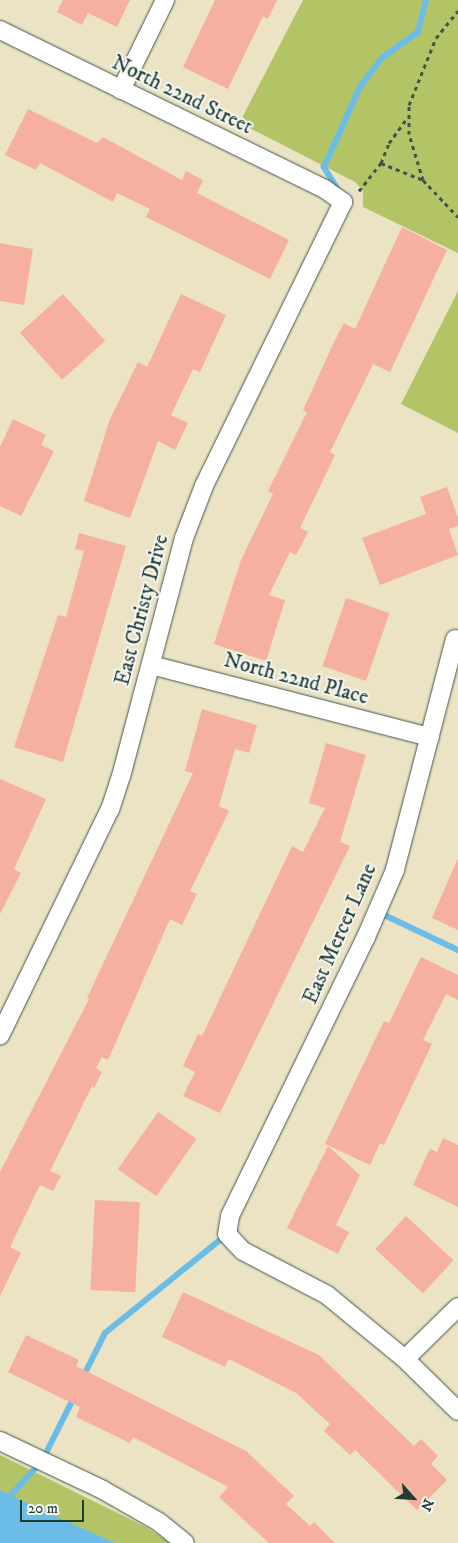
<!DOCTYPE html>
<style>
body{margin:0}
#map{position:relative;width:458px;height:1543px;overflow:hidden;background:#ebe3c4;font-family:"IM FELL DW Pica",serif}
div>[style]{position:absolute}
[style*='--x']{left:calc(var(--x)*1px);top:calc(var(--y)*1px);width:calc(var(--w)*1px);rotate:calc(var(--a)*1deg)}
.green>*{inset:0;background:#b3c467}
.water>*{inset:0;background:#6bbde7}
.stream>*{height:6px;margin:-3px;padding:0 3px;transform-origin:3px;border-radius:3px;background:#6bbde7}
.building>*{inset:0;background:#f5b0a0;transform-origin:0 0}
.path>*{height:3px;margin-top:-1.5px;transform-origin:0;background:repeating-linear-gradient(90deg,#3e564a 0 4px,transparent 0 8px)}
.roads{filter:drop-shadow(0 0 1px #3e564a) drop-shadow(0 0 1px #3e564a)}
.minor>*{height:18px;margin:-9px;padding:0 9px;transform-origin:9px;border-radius:9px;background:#fff}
span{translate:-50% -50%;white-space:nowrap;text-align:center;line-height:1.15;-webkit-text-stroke:4px #f6f6f2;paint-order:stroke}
.street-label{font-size:21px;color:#1f3d34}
.north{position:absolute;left:388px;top:1473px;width:50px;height:50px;-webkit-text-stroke:4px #f6f6f2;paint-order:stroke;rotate:116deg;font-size:14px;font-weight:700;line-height:20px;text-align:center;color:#1f3d34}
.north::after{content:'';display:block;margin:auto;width:18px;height:22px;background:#1f3d34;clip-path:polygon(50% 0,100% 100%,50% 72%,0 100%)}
.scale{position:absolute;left:20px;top:1500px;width:64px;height:22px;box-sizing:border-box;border:2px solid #1f3d34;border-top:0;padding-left:6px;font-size:15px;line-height:18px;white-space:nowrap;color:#1f3d34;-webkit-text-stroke:4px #f6f6f2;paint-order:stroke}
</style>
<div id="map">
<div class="green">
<div style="clip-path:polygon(303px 0,458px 0,458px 253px,363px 207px,363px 190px,355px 182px,244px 125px,243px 116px)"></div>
<div style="clip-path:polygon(458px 291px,458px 433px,401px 404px)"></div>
<div style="clip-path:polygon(0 1455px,146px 1527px,170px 1543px,0 1543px)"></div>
</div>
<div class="water">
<div style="clip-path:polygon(0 1490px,50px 1514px,115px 1543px,0 1543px)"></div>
</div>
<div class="stream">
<div style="--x:340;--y:193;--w:31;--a:-122"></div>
<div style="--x:324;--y:167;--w:24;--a:-66"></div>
<div style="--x:334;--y:145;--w:64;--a:-65.9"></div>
<div style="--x:360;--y:87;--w:36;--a:-53"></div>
<div style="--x:382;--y:58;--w:44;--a:-35.8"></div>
<div style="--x:418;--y:32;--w:33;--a:-76"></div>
<div style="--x:378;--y:912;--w:89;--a:25.4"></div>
<div style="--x:83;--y:1377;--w:49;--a:-63.4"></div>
<div style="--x:105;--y:1333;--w:156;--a:-39"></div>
<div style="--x:0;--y:1500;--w:12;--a:-24"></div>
<div style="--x:11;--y:1495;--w:46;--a:-47.6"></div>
<div style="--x:42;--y:1461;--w:74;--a:-63.4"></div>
</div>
<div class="building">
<div style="clip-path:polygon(63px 0,130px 0,117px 27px,88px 13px,82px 25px,57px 12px)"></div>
<div style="clip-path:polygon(215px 0,277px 0,268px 19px,263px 16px,228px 89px,183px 67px)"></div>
<div style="clip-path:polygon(28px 109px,97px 143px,103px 137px,182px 180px,186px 171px,203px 180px,197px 193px,289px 240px,270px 279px,146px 217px,150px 209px,117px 193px,113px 202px,40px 163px,36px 170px,5px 155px)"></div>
<div style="clip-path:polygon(402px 227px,447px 250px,390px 372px,373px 364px,330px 452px,335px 455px,300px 528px,308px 532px,296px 555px,290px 552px,269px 595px,285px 600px,266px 661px,214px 644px,241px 560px,273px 494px,268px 491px,307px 412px,303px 410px,333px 344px,344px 323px,355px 329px)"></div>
<div style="clip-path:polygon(0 243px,33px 249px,24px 305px,0 301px)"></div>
<div style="left:63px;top:294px;width:63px;height:58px;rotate:48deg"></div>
<div style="clip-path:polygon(181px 294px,226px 315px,200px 372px,193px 369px,171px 415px,188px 423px,175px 450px,158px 441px,130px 518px,84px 501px,110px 419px,138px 362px,147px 367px)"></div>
<div style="clip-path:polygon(13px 419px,46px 435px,41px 445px,54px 451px,21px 516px,0 506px,0 447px)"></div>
<div style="clip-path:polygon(447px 487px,458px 518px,458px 526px,449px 529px,458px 555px,380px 585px,362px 538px,426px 514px,420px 497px)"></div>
<div style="clip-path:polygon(79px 533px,126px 546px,63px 762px,14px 747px,58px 615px,66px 617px,84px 551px,75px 549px)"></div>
<div style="left:346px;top:598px;width:46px;height:72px;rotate:19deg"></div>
<div style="clip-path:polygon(202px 709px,257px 725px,249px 753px,235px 749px,219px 806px,229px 811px,190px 891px,197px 894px,182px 925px,170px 919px,108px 1060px,102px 1057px,96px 1068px,102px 1072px,94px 1088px,92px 1086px,50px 1171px,61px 1176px,53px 1191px,40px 1185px,10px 1247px,21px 1253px,0 1296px,0 1172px,89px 999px,87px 998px,193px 773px,185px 771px)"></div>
<div style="clip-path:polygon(326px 743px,366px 755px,340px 842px,350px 846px,220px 1113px,183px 1096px,195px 1072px,183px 1066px,198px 1034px,202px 1036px,292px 846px,303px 852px,325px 808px,309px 803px)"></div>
<div style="clip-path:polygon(0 779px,46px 799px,14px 869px,21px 873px,0 914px)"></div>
<div style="clip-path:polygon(458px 858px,458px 930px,432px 918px)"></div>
<div style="clip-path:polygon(421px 957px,458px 975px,458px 1000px,446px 994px,423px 1040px,432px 1044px,384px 1145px,380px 1143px,370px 1165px,325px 1144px,384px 1021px,389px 1023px)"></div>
<div style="left:158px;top:1112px;width:47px;height:70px;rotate:35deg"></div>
<div style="clip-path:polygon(443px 1138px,458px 1145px,458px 1207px,413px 1185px,430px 1149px,437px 1152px)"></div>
<div style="clip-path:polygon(328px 1146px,360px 1175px,336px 1225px,349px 1232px,338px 1254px,287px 1228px)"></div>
<div style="left:95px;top:1200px;width:45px;height:90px;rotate:3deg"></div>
<div style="left:406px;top:1216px;width:65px;height:45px;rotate:43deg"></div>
<div style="clip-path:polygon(183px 1292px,319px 1355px,414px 1446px,421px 1439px,438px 1456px,431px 1464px,447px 1480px,417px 1510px,355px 1450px,350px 1455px,324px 1431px,330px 1424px,296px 1393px,229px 1359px,225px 1367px,162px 1337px)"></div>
<div style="clip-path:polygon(26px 1335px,79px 1360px,76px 1366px,246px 1451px,294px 1496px,286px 1504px,310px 1526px,314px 1522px,335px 1543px,269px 1543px,219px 1497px,228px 1487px,133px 1437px,130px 1443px,76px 1417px,80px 1407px,8px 1372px)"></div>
</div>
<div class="path">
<div style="--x:381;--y:163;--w:22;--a:-68"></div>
<div style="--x:389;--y:143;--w:29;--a:-54"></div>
<div style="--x:423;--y:180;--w:48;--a:-106.9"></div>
<div style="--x:409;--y:134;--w:29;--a:-90"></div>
<div style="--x:409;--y:105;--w:72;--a:-68.1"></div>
<div style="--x:436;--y:38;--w:35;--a:-51"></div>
<div style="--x:359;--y:191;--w:36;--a:-52"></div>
<div style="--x:381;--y:163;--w:45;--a:22"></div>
<div style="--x:423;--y:180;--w:51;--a:46.6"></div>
</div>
<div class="roads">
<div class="minor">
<div style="--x:0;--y:30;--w:363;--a:26.1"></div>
<div style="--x:326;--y:190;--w:21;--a:35"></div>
<div style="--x:343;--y:202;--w:316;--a:116.1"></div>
<div style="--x:204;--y:486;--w:56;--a:111"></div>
<div style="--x:184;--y:538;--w:246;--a:104.8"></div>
<div style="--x:121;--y:776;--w:35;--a:108"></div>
<div style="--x:110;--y:809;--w:252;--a:115.9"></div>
<div style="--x:121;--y:90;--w:100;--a:-63.9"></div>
<div style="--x:455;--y:639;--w:239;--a:104.6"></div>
<div style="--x:395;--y:870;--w:73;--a:113.4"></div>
<div style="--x:366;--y:937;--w:310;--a:116"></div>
<div style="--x:230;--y:1216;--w:18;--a:99"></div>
<div style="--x:227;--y:1234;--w:23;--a:47"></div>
<div style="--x:243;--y:1251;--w:95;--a:27.6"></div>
<div style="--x:327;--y:1295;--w:101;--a:39.4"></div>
<div style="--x:405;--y:1359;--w:74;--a:44.5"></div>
<div style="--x:151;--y:665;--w:288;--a:14.5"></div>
<div style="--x:405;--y:1359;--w:74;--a:-44.5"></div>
<div style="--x:0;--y:1441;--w:114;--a:25.4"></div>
<div style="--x:103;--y:1490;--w:64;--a:29.7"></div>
<div style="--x:159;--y:1522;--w:33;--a:39"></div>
</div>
</div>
<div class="street-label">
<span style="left:182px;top:95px;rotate:26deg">North 22nd Street</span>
<span style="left:142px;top:610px;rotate:-75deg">East Christy Drive</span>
<span style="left:296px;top:679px;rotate:15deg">North 22nd Place</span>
<span style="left:340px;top:934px;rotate:-66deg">East Mercer Lane</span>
</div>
<div class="north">N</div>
<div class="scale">20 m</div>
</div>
